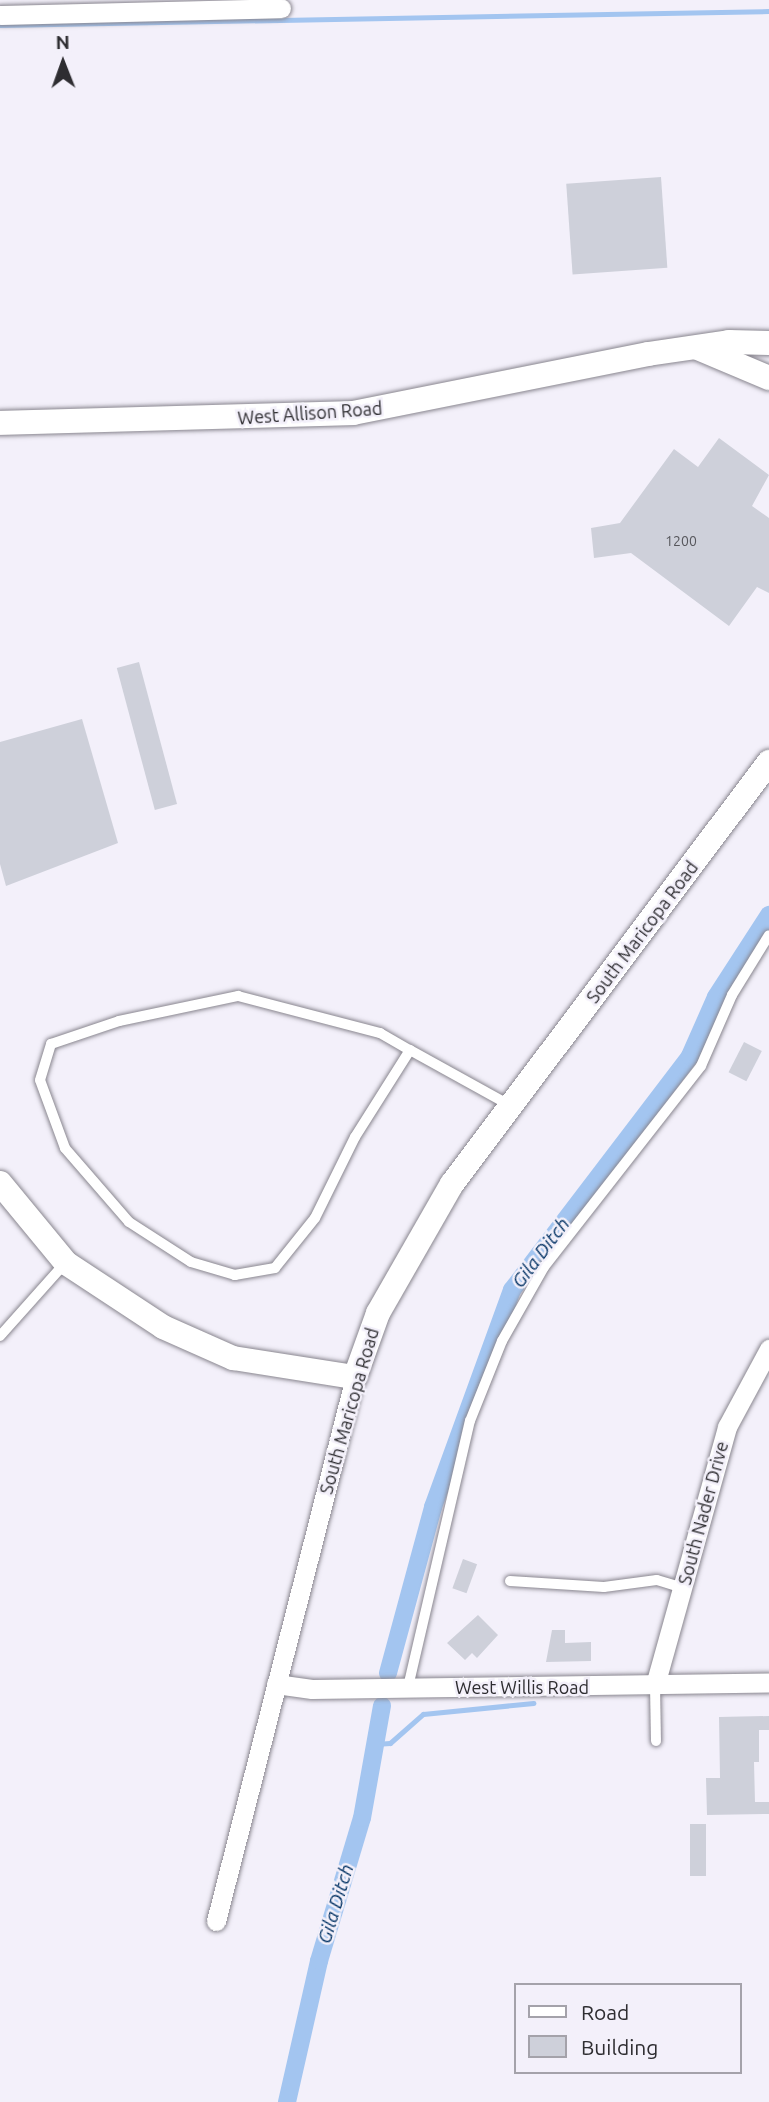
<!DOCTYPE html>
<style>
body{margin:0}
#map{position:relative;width:769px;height:2102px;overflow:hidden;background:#f3f0fa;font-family:Ubuntu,sans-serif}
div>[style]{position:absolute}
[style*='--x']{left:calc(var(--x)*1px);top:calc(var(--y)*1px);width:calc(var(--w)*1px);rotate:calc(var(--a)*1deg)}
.stream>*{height:5px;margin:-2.5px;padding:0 2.5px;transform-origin:2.5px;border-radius:2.5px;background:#a3c5f0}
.canal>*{height:18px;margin:-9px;padding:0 9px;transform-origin:9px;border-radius:9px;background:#a3c5f0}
.building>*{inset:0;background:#ced0da;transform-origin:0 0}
.roads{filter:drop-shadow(0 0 2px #89868f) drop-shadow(0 0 2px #89868f)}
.service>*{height:10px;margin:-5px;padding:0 5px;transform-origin:5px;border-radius:5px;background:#fff}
.minor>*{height:19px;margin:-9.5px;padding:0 9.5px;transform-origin:9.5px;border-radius:9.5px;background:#fff}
.tertiary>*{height:24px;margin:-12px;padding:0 12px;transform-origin:12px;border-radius:12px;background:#fff}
span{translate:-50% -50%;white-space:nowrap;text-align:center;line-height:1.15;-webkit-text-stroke:5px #f3f0fa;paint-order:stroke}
.number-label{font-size:14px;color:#56565b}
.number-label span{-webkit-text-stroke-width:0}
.street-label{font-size:18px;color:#2e2d31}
.water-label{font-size:19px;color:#013163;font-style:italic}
.legend{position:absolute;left:514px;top:1983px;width:228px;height:91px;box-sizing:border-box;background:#f3f0fa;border:2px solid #a4a2aa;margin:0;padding:9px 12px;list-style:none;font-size:21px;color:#2e2d31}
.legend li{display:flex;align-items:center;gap:14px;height:35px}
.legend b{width:35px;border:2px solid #a4a2aa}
.north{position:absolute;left:28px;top:28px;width:70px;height:70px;-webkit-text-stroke:5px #f3f0fa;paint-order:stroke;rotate:359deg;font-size:19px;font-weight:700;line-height:28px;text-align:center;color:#2e2d31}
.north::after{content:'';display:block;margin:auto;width:24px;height:32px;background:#2e2d31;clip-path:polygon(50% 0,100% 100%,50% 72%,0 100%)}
</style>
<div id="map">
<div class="stream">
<div style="--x:0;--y:25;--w:769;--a:-1.04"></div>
<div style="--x:375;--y:1744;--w:15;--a:-4"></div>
<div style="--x:390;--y:1743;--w:44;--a:-41.3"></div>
<div style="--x:423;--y:1714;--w:111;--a:-5.7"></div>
</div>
<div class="canal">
<div style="--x:388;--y:1673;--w:172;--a:-74.8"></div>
<div style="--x:433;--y:1507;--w:231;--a:-70"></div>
<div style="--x:512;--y:1290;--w:294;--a:-52.7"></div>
<div style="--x:690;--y:1056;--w:64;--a:-66.2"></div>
<div style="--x:716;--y:997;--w:98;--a:-57.1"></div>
<div style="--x:287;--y:2102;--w:145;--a:-77.2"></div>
<div style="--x:319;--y:1961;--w:149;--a:-73.3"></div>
<div style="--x:362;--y:1818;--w:114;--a:-79.9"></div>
</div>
<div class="building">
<div style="left:661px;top:177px;width:91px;height:95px;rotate:86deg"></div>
<div style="clip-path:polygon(719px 438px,769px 475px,752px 506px,769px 518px,769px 593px,757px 587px,729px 626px,631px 553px,594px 558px,591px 528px,620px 523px,674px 449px,698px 467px)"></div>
<div style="left:139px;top:662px;width:147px;height:23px;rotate:75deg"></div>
<div style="clip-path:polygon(82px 719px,118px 843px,6px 886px,0 864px,0 742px)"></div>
<div style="left:744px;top:1042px;width:20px;height:34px;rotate:27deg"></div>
<div style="left:463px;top:1559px;width:15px;height:31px;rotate:20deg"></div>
<div style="clip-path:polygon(478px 1615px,498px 1635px,477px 1658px,472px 1653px,465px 1660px,447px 1643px)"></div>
<div style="clip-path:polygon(552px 1630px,565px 1630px,565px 1643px,591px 1642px,591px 1661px,546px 1662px)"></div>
<div style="clip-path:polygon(769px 1716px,769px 1730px,759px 1730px,759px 1762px,754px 1762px,755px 1802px,769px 1802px,769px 1814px,707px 1815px,706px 1778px,720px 1778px,719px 1717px)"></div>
<div style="left:690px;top:1824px;width:16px;height:52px"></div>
</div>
<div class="roads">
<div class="service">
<div style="--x:410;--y:1050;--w:103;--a:122.3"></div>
<div style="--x:355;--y:1137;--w:90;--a:116.3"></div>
<div style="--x:315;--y:1218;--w:64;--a:128.7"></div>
<div style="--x:275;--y:1268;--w:41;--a:170.1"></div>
<div style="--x:235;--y:1275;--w:46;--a:-163.5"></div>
<div style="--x:191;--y:1262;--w:74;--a:-147.2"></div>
<div style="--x:129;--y:1222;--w:98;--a:-130.9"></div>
<div style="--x:65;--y:1148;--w:72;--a:-110.2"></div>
<div style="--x:40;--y:1080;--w:38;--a:-73"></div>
<div style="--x:51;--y:1044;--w:72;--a:-18.7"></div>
<div style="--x:119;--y:1021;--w:122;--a:-11.9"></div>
<div style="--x:238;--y:996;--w:147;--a:14.6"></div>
<div style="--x:380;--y:1033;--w:34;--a:30"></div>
<div style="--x:410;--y:1050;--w:115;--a:29"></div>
<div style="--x:0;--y:1336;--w:98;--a:-48.3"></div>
<div style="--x:510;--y:1581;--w:94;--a:3.7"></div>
<div style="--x:604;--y:1587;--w:53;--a:-7.5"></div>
<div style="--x:657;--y:1580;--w:27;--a:17"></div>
<div style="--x:655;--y:1685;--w:56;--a:89"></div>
<div style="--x:408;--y:1687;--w:273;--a:-76.9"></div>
<div style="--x:470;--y:1421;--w:86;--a:-68.2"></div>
<div style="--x:502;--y:1341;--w:85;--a:-60.4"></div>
<div style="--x:544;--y:1267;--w:255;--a:-52"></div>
<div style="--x:701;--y:1066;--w:77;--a:-66.4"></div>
<div style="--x:732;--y:995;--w:70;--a:-58.3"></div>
</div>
<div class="minor">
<div style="--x:0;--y:15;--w:281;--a:-1.4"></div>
<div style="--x:276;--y:1684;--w:36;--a:8"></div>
<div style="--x:312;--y:1689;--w:457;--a:-0.8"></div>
<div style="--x:655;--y:1685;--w:268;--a:-74.4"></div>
<div style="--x:727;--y:1427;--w:89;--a:-61.7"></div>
<div style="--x:216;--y:1921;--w:561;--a:-75.67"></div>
</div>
<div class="tertiary">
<div style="--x:698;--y:348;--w:77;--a:22.9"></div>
<div style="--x:0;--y:423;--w:353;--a:-1.6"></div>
<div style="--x:353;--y:413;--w:301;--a:-11.3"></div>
<div style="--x:648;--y:354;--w:82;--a:-8.4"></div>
<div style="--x:729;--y:342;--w:40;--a:1.4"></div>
<div style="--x:0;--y:1183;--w:104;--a:50.5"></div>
<div style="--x:66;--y:1263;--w:116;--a:33.4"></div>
<div style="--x:163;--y:1327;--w:77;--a:23.9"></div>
<div style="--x:233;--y:1358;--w:123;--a:8.9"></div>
<div style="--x:355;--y:1377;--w:68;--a:-70.2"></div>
<div style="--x:378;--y:1313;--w:149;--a:-60.2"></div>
<div style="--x:452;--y:1184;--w:528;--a:-53.09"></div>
</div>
</div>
<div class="number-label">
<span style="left:681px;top:541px">1200</span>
</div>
<div class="street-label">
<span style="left:310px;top:413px;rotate:-4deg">West Allison Road</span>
<span style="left:642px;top:932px;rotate:-53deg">South Maricopa Road</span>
<span style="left:349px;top:1411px;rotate:-74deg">South Maricopa Road</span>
<span style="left:703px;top:1513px;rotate:-75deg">South Nader Drive</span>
<span style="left:522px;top:1687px">West Willis Road</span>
</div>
<div class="water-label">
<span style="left:541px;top:1253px;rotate:-53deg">Gila Ditch</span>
<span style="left:336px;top:1904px;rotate:-73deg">Gila Ditch</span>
</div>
<ul class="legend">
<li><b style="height:9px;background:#fff"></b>Road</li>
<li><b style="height:19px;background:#ced0da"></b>Building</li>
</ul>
<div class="north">N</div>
</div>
